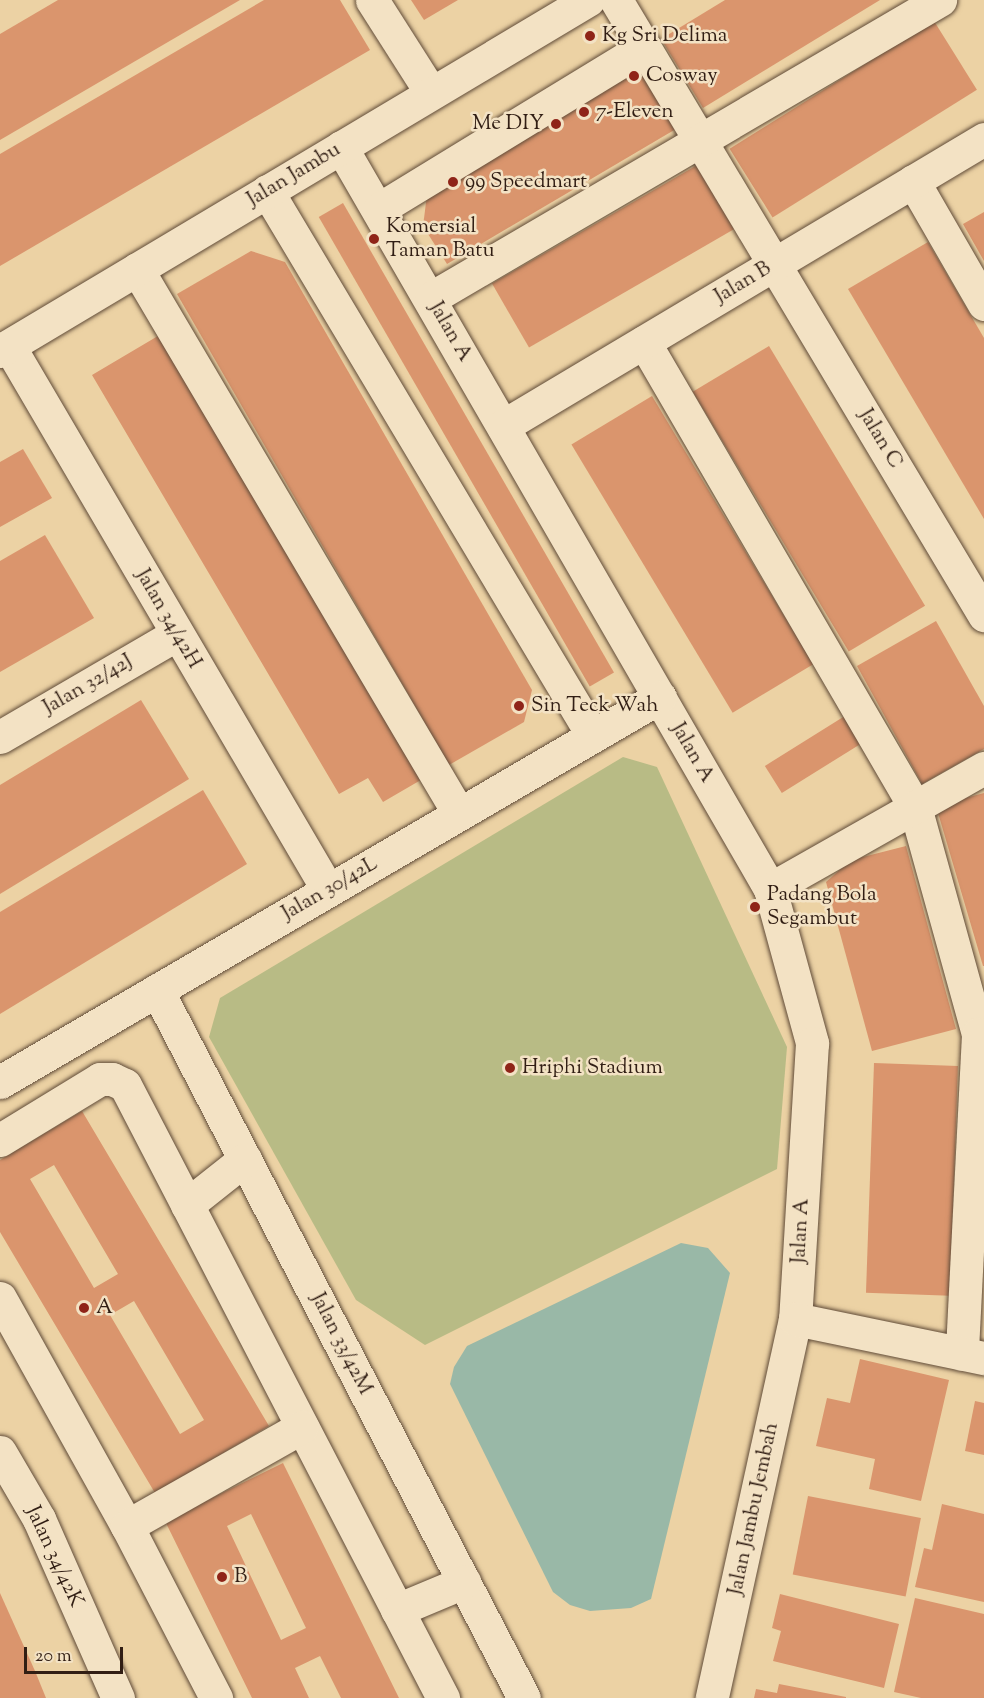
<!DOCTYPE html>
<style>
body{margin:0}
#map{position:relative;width:984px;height:1698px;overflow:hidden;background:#ecd2a4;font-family:"Sorts Mill Goudy",serif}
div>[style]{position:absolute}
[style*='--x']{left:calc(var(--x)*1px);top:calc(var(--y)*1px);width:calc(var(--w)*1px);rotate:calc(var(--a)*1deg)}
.green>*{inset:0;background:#b8bb85}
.water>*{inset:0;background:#99b8a7}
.building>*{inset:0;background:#da956d;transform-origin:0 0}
.roads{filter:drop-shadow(0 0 2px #604b38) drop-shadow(0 0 2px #604b38)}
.minor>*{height:33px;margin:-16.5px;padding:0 16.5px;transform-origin:16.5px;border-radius:16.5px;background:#f3e2c4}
.dots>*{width:16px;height:16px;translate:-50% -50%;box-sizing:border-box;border:3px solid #f3e2c4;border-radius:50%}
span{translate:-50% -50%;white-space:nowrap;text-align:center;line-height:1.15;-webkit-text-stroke:5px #f3e2c4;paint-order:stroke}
.poi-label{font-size:21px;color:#311e14}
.left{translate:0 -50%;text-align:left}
.right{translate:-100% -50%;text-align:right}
.street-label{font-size:21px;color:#311e14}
.scale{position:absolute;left:24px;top:1647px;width:99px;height:27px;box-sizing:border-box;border:3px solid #311e14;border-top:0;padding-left:8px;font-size:18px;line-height:21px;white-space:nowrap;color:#311e14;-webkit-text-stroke:4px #f3e2c4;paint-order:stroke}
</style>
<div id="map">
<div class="green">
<div style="clip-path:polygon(623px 757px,657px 767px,787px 1047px,777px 1169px,425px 1345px,356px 1300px,209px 1037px,220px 998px)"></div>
</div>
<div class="water">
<div style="clip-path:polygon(681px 1243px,708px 1248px,730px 1273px,651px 1599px,631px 1608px,590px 1611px,570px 1605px,553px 1592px,450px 1384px,454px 1367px,467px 1346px)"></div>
</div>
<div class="building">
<div style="clip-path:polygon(58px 0,240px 0,0 140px,0 34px)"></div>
<div style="clip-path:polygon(264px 0,340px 0,370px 50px,0 266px,0 154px)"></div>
<div style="clip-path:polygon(411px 0,458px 0,424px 20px)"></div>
<div style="clip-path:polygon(725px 0,880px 0,703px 108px,661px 39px)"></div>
<div style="left:934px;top:21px;width:81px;height:241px;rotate:58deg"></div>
<div style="clip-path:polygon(643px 64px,681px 126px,447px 264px,423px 226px,427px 195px)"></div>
<div style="left:699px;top:164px;width:74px;height:239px;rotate:60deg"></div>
<div style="left:343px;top:203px;width:542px;height:28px;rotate:60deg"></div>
<div style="clip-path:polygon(984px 212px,984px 261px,963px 224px)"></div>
<div style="clip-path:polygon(928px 242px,984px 338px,984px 519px,848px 289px)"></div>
<div style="clip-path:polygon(251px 251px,285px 262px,532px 690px,524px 722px,449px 765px,177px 294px)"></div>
<div style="clip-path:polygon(163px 333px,426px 777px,383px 802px,368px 778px,339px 794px,92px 375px)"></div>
<div style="left:769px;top:346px;width:303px;height:89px;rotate:59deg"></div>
<div style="left:652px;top:396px;width:313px;height:94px;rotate:59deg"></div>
<div style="clip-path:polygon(23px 449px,52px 498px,0 527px,0 462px)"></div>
<div style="clip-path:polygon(45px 535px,94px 618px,0 672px,0 561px)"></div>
<div style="clip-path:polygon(936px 621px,984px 706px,984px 749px,922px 784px,857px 666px)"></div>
<div style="clip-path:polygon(141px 700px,189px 779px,0 894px,0 785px)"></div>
<div style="left:848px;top:714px;width:32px;height:98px;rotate:58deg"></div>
<div style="clip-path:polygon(203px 790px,247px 864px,0 1014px,0 912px)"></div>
<div style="clip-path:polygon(984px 793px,984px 966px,983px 966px,936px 806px)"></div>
<div style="clip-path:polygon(906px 846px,956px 1029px,872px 1051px,826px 882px,851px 860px)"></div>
<div style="left:874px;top:1063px;width:84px;height:230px;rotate:2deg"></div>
<div style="clip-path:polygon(evenodd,82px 1111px,269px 1426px,155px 1493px,0 1232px,0 1160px,82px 1111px,54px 1165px,118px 1274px,94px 1288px,30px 1179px,54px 1165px,82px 1111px,134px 1301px,204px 1420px,180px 1434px,110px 1315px,134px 1301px)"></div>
<div style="clip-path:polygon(860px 1359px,949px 1380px,921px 1501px,869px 1489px,875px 1459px,816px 1446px,827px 1398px,850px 1403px)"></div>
<div style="clip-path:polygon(975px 1401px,984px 1403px,984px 1455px,965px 1451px)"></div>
<div style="clip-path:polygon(evenodd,283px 1463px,399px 1698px,341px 1698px,320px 1656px,295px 1668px,309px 1698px,252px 1698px,165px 1521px,283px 1463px,251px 1514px,306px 1628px,281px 1640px,227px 1526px,251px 1514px)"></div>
<div style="left:808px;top:1496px;width:115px;height:80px;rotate:11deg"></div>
<div style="clip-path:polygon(942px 1504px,984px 1514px,984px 1602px,915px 1587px,924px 1548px,932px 1550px)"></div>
<div style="clip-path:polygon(0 1593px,35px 1671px,46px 1698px,0 1698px)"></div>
<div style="clip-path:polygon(780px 1594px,899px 1624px,884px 1688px,773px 1661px,781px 1631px,772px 1628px)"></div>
<div style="clip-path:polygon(915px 1598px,984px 1614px,984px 1698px,921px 1698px,894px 1692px)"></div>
<div style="clip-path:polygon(779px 1684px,846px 1697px,846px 1698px,754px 1698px,756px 1689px,777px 1693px)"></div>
</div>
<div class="roads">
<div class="minor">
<div style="--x:372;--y:0;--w:108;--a:57.5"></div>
<div style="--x:616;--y:0;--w:717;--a:59.1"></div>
<div style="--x:341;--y:147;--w:857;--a:59.96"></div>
<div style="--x:770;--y:889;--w:160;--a:74.7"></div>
<div style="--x:812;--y:1043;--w:277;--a:93.5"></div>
<div style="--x:795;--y:1319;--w:388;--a:102.4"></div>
<div style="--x:913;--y:181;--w:142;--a:60"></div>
<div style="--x:267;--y:191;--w:635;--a:59.11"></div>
<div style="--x:379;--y:209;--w:311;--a:-31.4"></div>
<div style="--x:137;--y:269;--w:633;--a:59.42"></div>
<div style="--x:431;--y:298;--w:590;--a:-30.35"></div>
<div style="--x:644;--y:342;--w:538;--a:59.77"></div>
<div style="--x:915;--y:807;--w:236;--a:74.5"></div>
<div style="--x:978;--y:1034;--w:320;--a:92.9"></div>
<div style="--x:9;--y:346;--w:631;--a:59.61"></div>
<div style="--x:0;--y:351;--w:685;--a:-30.83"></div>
<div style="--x:503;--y:426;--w:560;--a:-30.82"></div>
<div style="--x:0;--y:737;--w:205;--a:-30.2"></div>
<div style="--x:770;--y:889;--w:246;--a:-29.5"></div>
<div style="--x:157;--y:990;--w:797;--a:62.6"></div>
<div style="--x:0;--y:1082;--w:764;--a:-30.26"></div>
<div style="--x:0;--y:1140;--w:117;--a:-31.4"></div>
<div style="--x:100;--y:1079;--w:12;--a:0"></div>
<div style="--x:112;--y:1079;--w:14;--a:25"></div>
<div style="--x:125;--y:1085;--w:691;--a:62.58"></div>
<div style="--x:187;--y:1205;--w:74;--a:-38.4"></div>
<div style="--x:0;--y:1298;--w:261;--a:60.9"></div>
<div style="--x:127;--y:1526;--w:194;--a:62.6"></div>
<div style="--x:795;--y:1319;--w:193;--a:11.7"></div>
<div style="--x:0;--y:1452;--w:78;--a:59.8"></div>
<div style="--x:39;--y:1519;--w:196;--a:66.2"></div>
<div style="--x:127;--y:1526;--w:201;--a:-29.5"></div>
<div style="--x:397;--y:1610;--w:73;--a:-22.7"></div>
</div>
</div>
<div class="dots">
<div style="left:590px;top:36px;background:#8f2418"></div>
<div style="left:634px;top:76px;background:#8f2418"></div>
<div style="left:584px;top:112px;background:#8f2418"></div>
<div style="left:556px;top:124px;background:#8f2418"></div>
<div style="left:453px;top:182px;background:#8f2418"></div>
<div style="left:374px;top:239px;background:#8f2418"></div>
<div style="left:519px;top:706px;background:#8f2418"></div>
<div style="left:755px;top:907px;background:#8f2418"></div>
<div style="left:510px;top:1068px;background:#8f2418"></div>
<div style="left:84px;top:1308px;background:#8f2418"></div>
<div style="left:222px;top:1577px;background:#8f2418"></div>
</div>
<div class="poi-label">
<span class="left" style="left:602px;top:36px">Kg Sri Delima</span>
<span class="left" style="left:646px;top:76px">Cosway</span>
<span class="left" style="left:596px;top:112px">7-Eleven</span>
<span class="right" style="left:544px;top:124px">Me DIY</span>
<span class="left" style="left:465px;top:182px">99 Speedmart</span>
<span class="left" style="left:386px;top:239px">Komersial<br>Taman Batu</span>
<span class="left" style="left:531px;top:706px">Sin Teck Wah</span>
<span class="left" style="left:767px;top:907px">Padang Bola<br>Segambut</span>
<span class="left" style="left:522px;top:1068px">Hriphi Stadium</span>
<span class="left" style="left:96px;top:1308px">A</span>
<span class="left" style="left:234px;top:1577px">B</span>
</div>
<div class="street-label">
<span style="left:294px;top:175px;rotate:-31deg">Jalan Jambu</span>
<span style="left:743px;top:283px;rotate:-31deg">Jalan B</span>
<span style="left:450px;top:332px;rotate:60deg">Jalan A</span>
<span style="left:880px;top:439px;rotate:59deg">Jalan C</span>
<span style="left:168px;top:619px;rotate:60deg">Jalan 34/42H</span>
<span style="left:88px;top:685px;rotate:-30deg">Jalan 32/42J</span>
<span style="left:692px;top:753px;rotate:60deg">Jalan A</span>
<span style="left:330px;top:889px;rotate:-30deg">Jalan 30/42L</span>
<span style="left:801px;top:1231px;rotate:-87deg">Jalan A</span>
<span style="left:341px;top:1344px;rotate:63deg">Jalan 33/42M</span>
<span style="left:754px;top:1509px;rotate:-78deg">Jalan Jambu Jembah</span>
<span style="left:54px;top:1557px;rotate:65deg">Jalan 34/42K</span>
</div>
<div class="scale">20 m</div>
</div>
